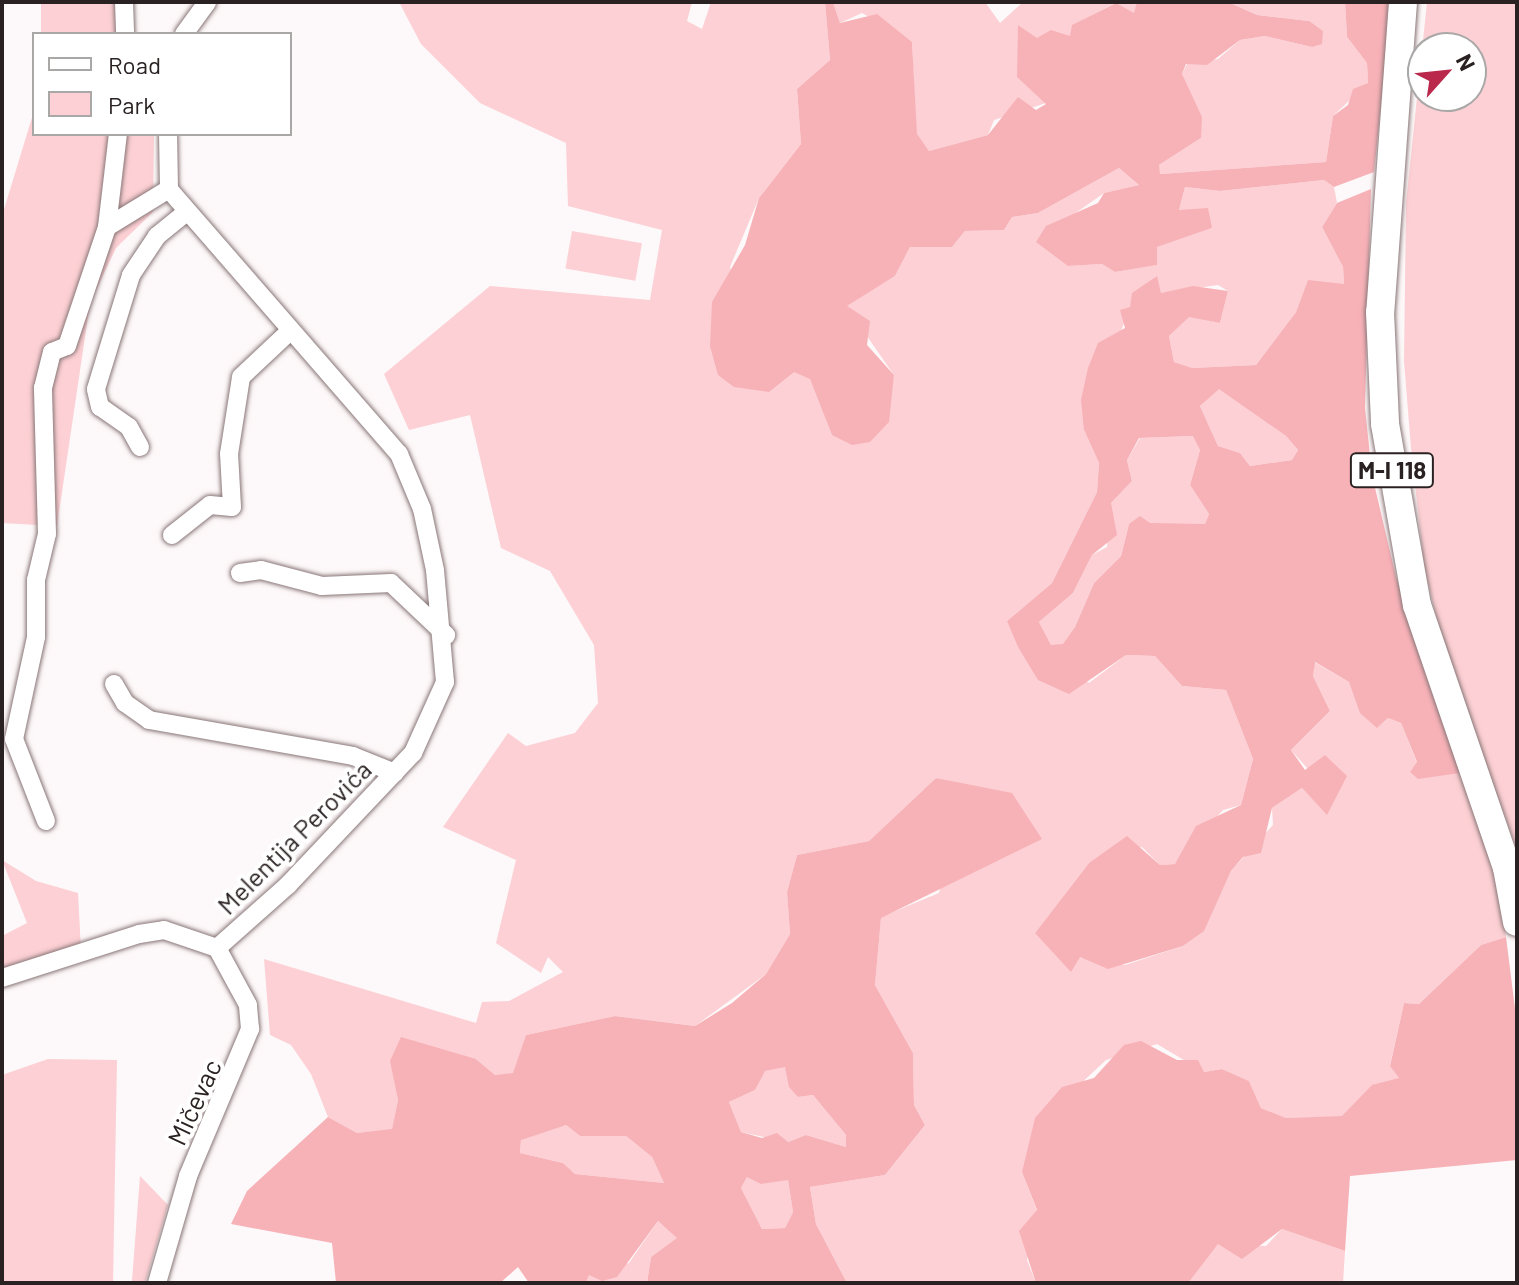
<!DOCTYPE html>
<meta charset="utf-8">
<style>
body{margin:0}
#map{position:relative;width:1519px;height:1285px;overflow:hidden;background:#fdf8f9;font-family:Barlow,sans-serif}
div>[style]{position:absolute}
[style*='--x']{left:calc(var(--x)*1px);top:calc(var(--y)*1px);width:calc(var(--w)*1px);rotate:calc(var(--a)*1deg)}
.green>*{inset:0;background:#fcd0d4;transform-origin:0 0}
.forest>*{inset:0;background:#f7b2b8}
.roads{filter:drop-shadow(0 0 2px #897677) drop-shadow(0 0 2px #897677)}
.street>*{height:18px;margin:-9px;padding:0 9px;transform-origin:9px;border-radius:9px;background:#fff}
.primary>*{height:28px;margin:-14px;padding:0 14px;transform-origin:14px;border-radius:14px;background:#fff}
span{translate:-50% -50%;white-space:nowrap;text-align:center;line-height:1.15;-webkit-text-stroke:8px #fff;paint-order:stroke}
.shield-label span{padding:2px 6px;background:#fff;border:2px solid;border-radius:6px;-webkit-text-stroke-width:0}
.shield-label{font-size:24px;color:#2a2222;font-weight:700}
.street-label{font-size:26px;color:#2a2222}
.frame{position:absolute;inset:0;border:4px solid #2a2222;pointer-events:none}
.legend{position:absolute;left:32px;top:32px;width:260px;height:104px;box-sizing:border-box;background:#fff;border:2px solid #aaa7a7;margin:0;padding:10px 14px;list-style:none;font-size:24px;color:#2a2222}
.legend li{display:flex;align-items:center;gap:16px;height:40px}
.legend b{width:40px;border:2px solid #aaa7a7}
.north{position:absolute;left:1407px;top:32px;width:80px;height:80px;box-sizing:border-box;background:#fff;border:2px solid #aaa7a7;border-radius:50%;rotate:63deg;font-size:22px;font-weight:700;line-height:32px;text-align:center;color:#2a2222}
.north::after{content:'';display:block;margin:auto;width:28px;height:36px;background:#ba294b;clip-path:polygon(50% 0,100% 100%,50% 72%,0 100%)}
</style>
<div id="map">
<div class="green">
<div style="left:41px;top:2px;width:89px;height:32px"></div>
<div style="clip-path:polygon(399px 2px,692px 2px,687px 21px,702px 29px,711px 2px,825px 2px,830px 60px,797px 89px,801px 144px,759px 198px,730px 267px,769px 391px,794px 371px,811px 379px,832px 435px,891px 395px,894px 375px,846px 306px,895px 276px,910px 247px,952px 247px,965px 231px,1004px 230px,1012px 217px,1038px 213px,1119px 168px,1139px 185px,1104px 193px,1057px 226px,1068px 266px,1102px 264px,1115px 272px,1156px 265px,1156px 247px,1212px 228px,1179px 210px,1185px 187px,1220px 191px,1324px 180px,1334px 187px,1337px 203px,1322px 227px,1343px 267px,1344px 285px,1308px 281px,1296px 312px,1256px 365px,1191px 368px,1174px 362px,1169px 336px,1189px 316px,1220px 323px,1228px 291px,1218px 285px,1161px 293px,1156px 276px,1130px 307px,1084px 430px,1099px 463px,1097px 492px,1052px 583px,1007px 621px,1089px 683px,1126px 655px,1155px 656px,1182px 686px,1226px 690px,1253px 759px,1241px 805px,1223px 810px,1175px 864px,1160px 865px,1142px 847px,1089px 863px,1035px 933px,1079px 957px,1125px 965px,1183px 946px,1203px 931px,1231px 871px,1273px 825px,1272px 808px,1302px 788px,1327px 814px,1333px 797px,1291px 750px,1330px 711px,1313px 676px,1314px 662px,1349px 682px,1378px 727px,1388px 718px,1401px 723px,1417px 763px,1410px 772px,1460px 773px,1498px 884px,1506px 937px,1481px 945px,1419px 1004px,1404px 1003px,1390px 1065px,1399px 1078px,1342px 1117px,1286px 1118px,1261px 1108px,1249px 1081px,1222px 1069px,1204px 1072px,1157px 1044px,1106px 1060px,1077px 1087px,1022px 1172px,1037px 1211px,1027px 1260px,1036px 1283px,847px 1283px,816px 1224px,810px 1187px,885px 1175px,925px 1125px,914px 1105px,913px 1053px,875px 985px,881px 917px,939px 893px,968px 786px,936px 778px,869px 841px,797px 855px,787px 892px,790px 934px,766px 974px,695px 1026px,615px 1016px,526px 1035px,514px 1073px,495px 1075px,476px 1059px,391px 1061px,398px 1100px,392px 1130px,357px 1133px,328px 1117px,311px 1074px,291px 1045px,270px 1035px,264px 959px,476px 1023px,482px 1002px,509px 1001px,563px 972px,548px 957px,541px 973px,496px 943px,516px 860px,443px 827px,508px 733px,526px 746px,575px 733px,598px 703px,594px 645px,550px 571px,501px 548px,470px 415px,409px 430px,384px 374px,490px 286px,650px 300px,662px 230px,568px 206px,566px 143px,480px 103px,421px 44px)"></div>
<div style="clip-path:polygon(833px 2px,985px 2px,1000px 23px,1023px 2px,1137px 2px,1135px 14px,1115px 3px,1073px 25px,1071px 36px,1037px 39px,1018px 25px,1021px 62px,1046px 103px,994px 120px,988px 135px,929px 151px,916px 134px,912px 42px,862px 13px,840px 23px)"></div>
<div style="clip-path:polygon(1228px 2px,1345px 2px,1347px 37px,1367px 63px,1368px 83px,1333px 116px,1326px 162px,1159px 174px,1159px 165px,1201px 138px,1182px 74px,1187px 64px,1218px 59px,1240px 40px,1265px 36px,1312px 47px,1309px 21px,1257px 15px)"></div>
<div style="clip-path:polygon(evenodd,1427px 2px,1517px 2px,1517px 850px,1443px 645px,1424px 566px,1411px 448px,1404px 361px,1406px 203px,1427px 2px,1423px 48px,1471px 48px,1471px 96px,1423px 96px,1423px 48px)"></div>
<div style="clip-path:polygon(34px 111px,34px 134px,154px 134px,153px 212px,116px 248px,90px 303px,57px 526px,2px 523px,2px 216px)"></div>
<div style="left:572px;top:231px;width:71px;height:38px;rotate:10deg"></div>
<div style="clip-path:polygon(1219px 388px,1286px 436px,1298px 450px,1292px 460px,1250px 466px,1240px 453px,1218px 446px,1200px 406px)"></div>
<div style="clip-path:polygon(1194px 436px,1200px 450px,1190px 485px,1209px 514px,1205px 524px,1129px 524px,1121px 556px,1094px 583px,1075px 627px,1063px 645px,1051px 645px,1039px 622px,1073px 593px,1092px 555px,1107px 547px,1111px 503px,1132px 481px,1127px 460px,1140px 438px)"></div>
<div style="clip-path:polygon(2px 860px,36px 881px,78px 893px,81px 950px,2px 978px,2px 936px,27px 923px)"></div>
<div style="clip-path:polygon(48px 1059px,117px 1060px,113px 1283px,2px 1283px,2px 1075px)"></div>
<div style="clip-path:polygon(785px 1066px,798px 1097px,813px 1095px,846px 1135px,846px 1147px,806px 1135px,788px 1142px,741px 1132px,729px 1102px,755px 1090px,764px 1071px)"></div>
<div style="clip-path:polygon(566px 1125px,580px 1136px,626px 1136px,652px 1157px,664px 1183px,575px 1174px,563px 1163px,520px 1153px,521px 1140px,543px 1127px)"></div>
<div style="clip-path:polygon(140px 1176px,168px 1205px,145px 1283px,132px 1281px)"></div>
<div style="clip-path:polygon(747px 1177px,788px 1179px,793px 1212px,785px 1228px,762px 1229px,741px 1188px)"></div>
<div style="clip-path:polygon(658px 1221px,678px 1238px,651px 1257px,647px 1283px,586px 1283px,589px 1275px,629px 1263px)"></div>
<div style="clip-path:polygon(1282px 1229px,1345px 1251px,1343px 1283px,1186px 1281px,1218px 1244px,1266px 1246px)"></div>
</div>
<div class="forest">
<div style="clip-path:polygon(825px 2px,833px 2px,840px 23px,877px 14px,912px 42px,917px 134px,929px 151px,988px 135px,1018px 97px,1036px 110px,1046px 104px,1017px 77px,1018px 25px,1037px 38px,1051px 30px,1070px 36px,1072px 25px,1116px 3px,1134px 13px,1137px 2px,1228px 2px,1257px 15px,1309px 21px,1323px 31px,1322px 44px,1312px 47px,1265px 36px,1240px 40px,1207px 65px,1186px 64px,1182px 74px,1202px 117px,1201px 138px,1159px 165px,1160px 174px,1326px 162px,1333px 116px,1348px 105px,1353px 89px,1368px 83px,1367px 63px,1347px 37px,1345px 2px,1392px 2px,1374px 172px,1334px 187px,1324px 180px,1220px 191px,1185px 187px,1179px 210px,1208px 208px,1212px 228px,1157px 247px,1157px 265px,1115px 272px,1102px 264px,1068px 266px,1036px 242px,1046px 226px,1098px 203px,1104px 193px,1139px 185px,1119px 168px,1038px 213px,1012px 217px,1004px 230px,965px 231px,952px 247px,910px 247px,895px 276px,847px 306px,870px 321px,867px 345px,894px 375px,889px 422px,870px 442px,852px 445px,832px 435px,810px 379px,794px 372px,769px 392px,734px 387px,718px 375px,710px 346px,712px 302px,745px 245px,759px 198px,801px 144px,797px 89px,830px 60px)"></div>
<div style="clip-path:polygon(evenodd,1371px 189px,1365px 408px,1372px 475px,1396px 577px,1460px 773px,1418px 779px,1410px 772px,1417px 762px,1401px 723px,1388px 718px,1377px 728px,1360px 713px,1349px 682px,1315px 662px,1313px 676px,1330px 711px,1291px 750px,1305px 770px,1325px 755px,1347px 776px,1327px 815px,1302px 788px,1272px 808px,1261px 853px,1243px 857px,1231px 871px,1204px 931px,1183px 946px,1108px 969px,1080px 957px,1071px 972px,1035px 933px,1089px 863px,1127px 836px,1160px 865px,1175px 864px,1196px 826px,1241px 805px,1253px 759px,1226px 690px,1182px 686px,1155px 656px,1126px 655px,1069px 694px,1038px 680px,1018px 647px,1007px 621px,1052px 583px,1097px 492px,1099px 463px,1084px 430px,1081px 400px,1088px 368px,1098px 343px,1125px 328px,1120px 310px,1130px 307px,1132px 293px,1157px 276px,1161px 293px,1193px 286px,1228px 291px,1220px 323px,1189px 317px,1169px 336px,1174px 362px,1192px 368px,1256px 365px,1296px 312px,1308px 280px,1344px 284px,1343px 267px,1322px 227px,1337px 203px,1371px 189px,1219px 389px,1286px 436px,1298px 450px,1292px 460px,1250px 466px,1240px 453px,1218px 446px,1200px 406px,1219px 389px,1371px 189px,1193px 436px,1200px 450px,1190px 485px,1209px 514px,1205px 524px,1150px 523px,1140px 516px,1129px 524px,1121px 556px,1094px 583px,1075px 627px,1063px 644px,1051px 645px,1039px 622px,1073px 593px,1092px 555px,1117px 535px,1111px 503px,1132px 481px,1127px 460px,1139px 438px,1193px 436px)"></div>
<div style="clip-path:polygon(evenodd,936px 778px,1012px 793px,1042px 839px,881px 918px,875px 985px,913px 1053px,914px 1105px,925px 1125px,885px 1175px,810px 1187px,816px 1224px,847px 1283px,647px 1283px,651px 1257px,677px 1238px,658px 1221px,617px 1277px,602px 1281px,589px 1275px,586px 1283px,529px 1283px,518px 1267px,500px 1283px,336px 1283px,332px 1243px,231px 1224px,247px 1191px,328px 1117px,357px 1133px,392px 1129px,398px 1100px,390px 1061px,401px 1037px,476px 1059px,495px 1075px,513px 1073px,526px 1035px,615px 1016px,695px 1026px,732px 1003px,766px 974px,790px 934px,787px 892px,797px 855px,869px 841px,936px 778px,785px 1067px,789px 1087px,798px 1097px,813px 1095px,846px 1135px,846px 1147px,806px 1135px,788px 1142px,777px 1133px,762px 1138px,741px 1132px,729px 1102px,755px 1090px,765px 1071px,785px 1067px,936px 778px,566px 1125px,580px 1136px,626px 1136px,652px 1157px,664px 1183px,575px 1174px,563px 1163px,520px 1153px,521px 1140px,566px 1125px,936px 778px,747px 1177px,761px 1184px,788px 1180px,793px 1212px,785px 1228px,762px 1229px,741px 1188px,747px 1177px)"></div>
<div style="clip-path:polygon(1506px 937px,1517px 1024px,1517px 1160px,1350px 1176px,1345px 1251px,1282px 1229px,1242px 1259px,1218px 1244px,1188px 1283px,1036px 1283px,1019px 1231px,1037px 1210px,1022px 1172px,1035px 1118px,1062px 1087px,1094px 1078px,1124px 1045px,1141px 1041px,1177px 1060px,1198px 1060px,1204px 1072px,1222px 1069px,1249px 1081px,1261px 1108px,1286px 1118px,1342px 1116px,1372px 1085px,1399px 1078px,1390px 1066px,1404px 1003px,1419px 1004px,1481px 945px)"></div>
</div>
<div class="roads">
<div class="street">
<div style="--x:124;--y:2;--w:32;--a:88"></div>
<div style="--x:184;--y:34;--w:39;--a:-54"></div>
<div style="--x:107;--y:227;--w:94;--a:-83.3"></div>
<div style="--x:140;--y:447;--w:23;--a:-119"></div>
<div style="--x:129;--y:427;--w:35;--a:-145"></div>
<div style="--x:100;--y:407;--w:18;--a:-103"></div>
<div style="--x:96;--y:389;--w:119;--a:-72.9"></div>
<div style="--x:131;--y:275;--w:47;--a:-56.3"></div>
<div style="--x:157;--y:236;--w:38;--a:-39"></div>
<div style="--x:172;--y:535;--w:48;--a:-38.3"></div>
<div style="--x:210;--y:505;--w:22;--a:5"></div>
<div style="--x:232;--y:507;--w:53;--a:-93.2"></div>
<div style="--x:229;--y:454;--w:78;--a:-81.1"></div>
<div style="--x:241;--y:377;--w:66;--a:-43.2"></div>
<div style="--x:240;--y:573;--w:21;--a:-8"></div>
<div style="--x:261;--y:570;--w:63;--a:14.7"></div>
<div style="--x:322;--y:586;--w:69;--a:-2.5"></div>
<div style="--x:391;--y:583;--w:76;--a:43.4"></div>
<div style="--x:114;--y:684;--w:22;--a:60"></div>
<div style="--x:125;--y:703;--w:29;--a:35"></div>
<div style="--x:149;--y:720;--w:207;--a:10"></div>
<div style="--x:353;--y:756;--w:45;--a:22"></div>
<div style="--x:46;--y:821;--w:88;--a:-111.3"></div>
<div style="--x:14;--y:739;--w:104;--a:-77.8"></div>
<div style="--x:36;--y:637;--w:57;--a:-90"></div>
<div style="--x:36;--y:580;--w:47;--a:-76.6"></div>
<div style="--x:47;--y:534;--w:146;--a:-91.6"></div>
<div style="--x:43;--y:388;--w:37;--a:-76"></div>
<div style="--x:52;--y:352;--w:16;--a:-22"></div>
<div style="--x:67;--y:346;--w:126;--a:-71.4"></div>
<div style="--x:107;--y:227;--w:73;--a:-31.5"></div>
<div style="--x:2;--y:978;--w:144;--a:-17.8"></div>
<div style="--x:139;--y:934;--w:25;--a:-9"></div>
<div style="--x:164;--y:930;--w:56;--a:18.8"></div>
<div style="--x:217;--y:948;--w:95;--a:-41.6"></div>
<div style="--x:288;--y:885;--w:182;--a:-46.6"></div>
<div style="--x:413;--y:753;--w:78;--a:-65.7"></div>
<div style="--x:445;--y:682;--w:112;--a:-95.1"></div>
<div style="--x:435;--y:570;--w:62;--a:-102"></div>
<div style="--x:422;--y:509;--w:60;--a:-112.7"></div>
<div style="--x:399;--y:454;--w:351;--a:-131"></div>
<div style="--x:169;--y:189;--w:55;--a:-91"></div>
<div style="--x:157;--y:1283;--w:111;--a:-73.8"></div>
<div style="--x:188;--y:1176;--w:160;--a:-67.1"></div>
<div style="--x:250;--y:1029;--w:24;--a:-95"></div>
<div style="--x:248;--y:1005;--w:65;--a:-118.5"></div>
</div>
<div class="primary">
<div style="--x:1403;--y:2;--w:311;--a:94.2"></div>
<div style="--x:1380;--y:312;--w:112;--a:87.4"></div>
<div style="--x:1385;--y:424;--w:184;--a:80"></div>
<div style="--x:1417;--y:605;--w:278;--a:71.1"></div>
<div style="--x:1507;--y:868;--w:55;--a:79.5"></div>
</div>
</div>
<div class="shield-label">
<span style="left:1392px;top:470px">M-I 118</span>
</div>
<div class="street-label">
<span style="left:294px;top:837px;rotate:-45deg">Melentija Perovića</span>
<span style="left:194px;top:1102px;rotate:-65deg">Mičevac</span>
</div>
<div class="frame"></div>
<ul class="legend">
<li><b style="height:10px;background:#fff"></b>Road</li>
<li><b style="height:22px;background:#fcd0d4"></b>Park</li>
</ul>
<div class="north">N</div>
</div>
